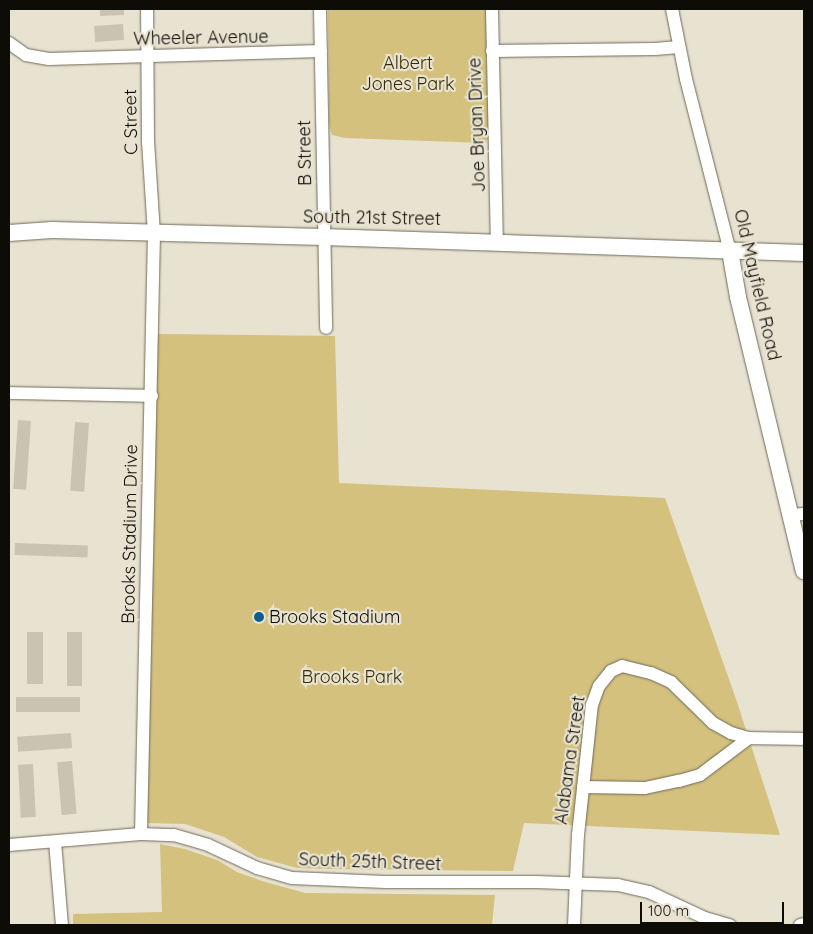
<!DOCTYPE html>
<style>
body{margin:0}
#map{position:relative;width:813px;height:934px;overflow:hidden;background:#e8e3d1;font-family:Quicksand,sans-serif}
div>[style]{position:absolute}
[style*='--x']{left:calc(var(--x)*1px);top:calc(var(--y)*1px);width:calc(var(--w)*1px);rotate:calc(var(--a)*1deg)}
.green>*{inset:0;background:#d4c17e}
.building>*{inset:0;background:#c9c4b2;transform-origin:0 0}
.roads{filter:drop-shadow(0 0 1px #6e6959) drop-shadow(0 0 1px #6e6959)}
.minor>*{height:12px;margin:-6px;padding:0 6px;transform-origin:6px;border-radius:6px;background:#fff}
.major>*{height:16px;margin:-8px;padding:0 8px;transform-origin:8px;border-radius:8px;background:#fff}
.dots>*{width:14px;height:14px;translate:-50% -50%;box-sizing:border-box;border:2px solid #e8e3d1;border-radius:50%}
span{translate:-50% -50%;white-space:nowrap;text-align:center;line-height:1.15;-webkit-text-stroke:4.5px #e8e3d1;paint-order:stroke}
.street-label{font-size:18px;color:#0e0c07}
.park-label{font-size:18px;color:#362c04}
.poi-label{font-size:18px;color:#0e0c07}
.left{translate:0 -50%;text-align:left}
.frame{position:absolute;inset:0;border:10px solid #0e0c07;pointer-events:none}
.scale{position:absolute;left:640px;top:902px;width:144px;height:22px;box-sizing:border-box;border:2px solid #0e0c07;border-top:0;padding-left:6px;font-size:15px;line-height:18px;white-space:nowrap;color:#0e0c07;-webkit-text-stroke:4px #e8e3d1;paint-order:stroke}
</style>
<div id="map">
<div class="green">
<div style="clip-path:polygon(328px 9px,486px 9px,490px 136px,487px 140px,483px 143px,345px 138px,332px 135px,329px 124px)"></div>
<div style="clip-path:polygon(157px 334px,335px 336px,339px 483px,665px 498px,736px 699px,780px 835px,524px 823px,513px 871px,328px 869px,297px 868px,257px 857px,224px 837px,185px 824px,145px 823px)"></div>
<div style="clip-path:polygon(160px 844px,185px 849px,217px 860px,237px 872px,262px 881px,305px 893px,495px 895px,492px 925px,73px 925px,73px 914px,162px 912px)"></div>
</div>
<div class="building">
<div style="clip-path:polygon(100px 9px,124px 9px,124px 15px,100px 16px)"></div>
<div style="left:123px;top:24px;width:16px;height:29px;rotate:86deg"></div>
<div style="left:18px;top:420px;width:13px;height:69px;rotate:4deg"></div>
<div style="left:75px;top:422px;width:14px;height:69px;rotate:4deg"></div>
<div style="left:15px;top:543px;width:73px;height:12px;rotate:2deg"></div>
<div style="left:27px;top:632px;width:16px;height:52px"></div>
<div style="left:67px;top:632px;width:15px;height:54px"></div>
<div style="left:16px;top:697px;width:64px;height:15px"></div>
<div style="left:71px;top:733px;width:15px;height:54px;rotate:86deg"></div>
<div style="left:72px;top:761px;width:53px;height:15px;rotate:85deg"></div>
<div style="left:33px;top:764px;width:53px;height:15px;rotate:87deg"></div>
</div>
<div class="roads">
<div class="minor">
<div style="--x:320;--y:9;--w:319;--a:88.9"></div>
<div style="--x:492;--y:9;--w:232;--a:88.8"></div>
<div style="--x:672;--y:9;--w:71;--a:78.7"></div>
<div style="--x:686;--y:79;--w:178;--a:75.7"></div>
<div style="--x:9;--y:43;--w:21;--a:35"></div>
<div style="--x:26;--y:55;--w:23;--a:10"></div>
<div style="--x:49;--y:59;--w:272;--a:-1.7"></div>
<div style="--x:492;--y:51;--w:163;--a:-0.7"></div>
<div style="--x:655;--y:49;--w:24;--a:-5"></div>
<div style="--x:9;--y:393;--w:143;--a:1.2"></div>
<div style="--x:790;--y:515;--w:14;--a:-4"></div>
<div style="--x:583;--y:787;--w:62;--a:0.9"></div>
<div style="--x:645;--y:788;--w:35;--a:-12"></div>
<div style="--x:679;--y:781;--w:22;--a:-16"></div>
<div style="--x:700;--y:775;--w:61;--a:-37.1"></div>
<div style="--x:141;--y:834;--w:600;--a:-88.76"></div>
<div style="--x:154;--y:234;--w:92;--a:-93.7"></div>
<div style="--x:148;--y:142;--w:133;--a:-90.4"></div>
<div style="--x:55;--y:842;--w:83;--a:85.2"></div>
<div style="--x:9;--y:845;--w:132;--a:-4.8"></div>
<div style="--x:141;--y:834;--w:33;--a:2"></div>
<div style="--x:174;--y:835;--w:35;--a:16"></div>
<div style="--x:208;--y:845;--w:54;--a:25.1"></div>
<div style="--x:257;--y:868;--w:36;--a:16"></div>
<div style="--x:292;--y:878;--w:93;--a:2.5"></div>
<div style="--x:385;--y:882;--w:151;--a:0"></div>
<div style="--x:536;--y:882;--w:82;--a:2.1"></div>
<div style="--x:618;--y:885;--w:32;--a:13"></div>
<div style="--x:649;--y:892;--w:62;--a:24.9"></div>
<div style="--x:705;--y:918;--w:26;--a:16"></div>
<div style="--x:574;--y:925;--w:90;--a:-87.5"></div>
<div style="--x:578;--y:835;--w:131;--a:-83.9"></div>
<div style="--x:592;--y:705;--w:20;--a:-70"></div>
<div style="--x:599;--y:686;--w:19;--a:-51"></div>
<div style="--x:611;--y:671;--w:12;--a:-24"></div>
<div style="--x:622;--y:666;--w:30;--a:14"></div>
<div style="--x:651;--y:673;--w:22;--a:24"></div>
<div style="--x:671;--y:682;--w:59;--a:44.3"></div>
<div style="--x:713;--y:723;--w:21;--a:29"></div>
<div style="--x:731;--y:733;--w:19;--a:16"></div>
<div style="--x:749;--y:738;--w:55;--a:1"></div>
<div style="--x:800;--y:925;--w:4;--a:-14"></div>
</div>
<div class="major">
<div style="--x:9;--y:233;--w:43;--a:-4"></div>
<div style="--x:52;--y:230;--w:271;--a:1.5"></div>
<div style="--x:323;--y:237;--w:481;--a:1.9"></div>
<div style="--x:730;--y:251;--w:47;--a:80.1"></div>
<div style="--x:738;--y:297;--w:282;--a:76.5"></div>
</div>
</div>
<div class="dots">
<div style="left:259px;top:617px;background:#0e5d90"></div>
</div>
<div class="street-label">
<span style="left:201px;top:38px;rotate:-1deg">Wheeler Avenue</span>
<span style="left:131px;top:122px;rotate:-91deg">C Street</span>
<span style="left:477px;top:125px;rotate:-92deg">Joe Bryan Drive</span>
<span style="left:305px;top:153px;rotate:-91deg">B Street</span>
<span style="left:372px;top:218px;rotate:1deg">South 21st Street</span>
<span style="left:757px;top:285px;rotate:77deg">Old Mayfield Road</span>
<span style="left:130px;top:534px;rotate:-89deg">Brooks Stadium Drive</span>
<span style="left:570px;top:760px;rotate:-82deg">Alabama Street</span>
<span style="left:370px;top:862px;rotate:2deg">South 25th Street</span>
</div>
<div class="park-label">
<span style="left:408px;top:74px">Albert<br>Jones Park</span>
<span style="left:352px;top:677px">Brooks Park</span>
</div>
<div class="poi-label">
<span class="left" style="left:269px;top:617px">Brooks Stadium</span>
</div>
<div class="frame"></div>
<div class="scale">100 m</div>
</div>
